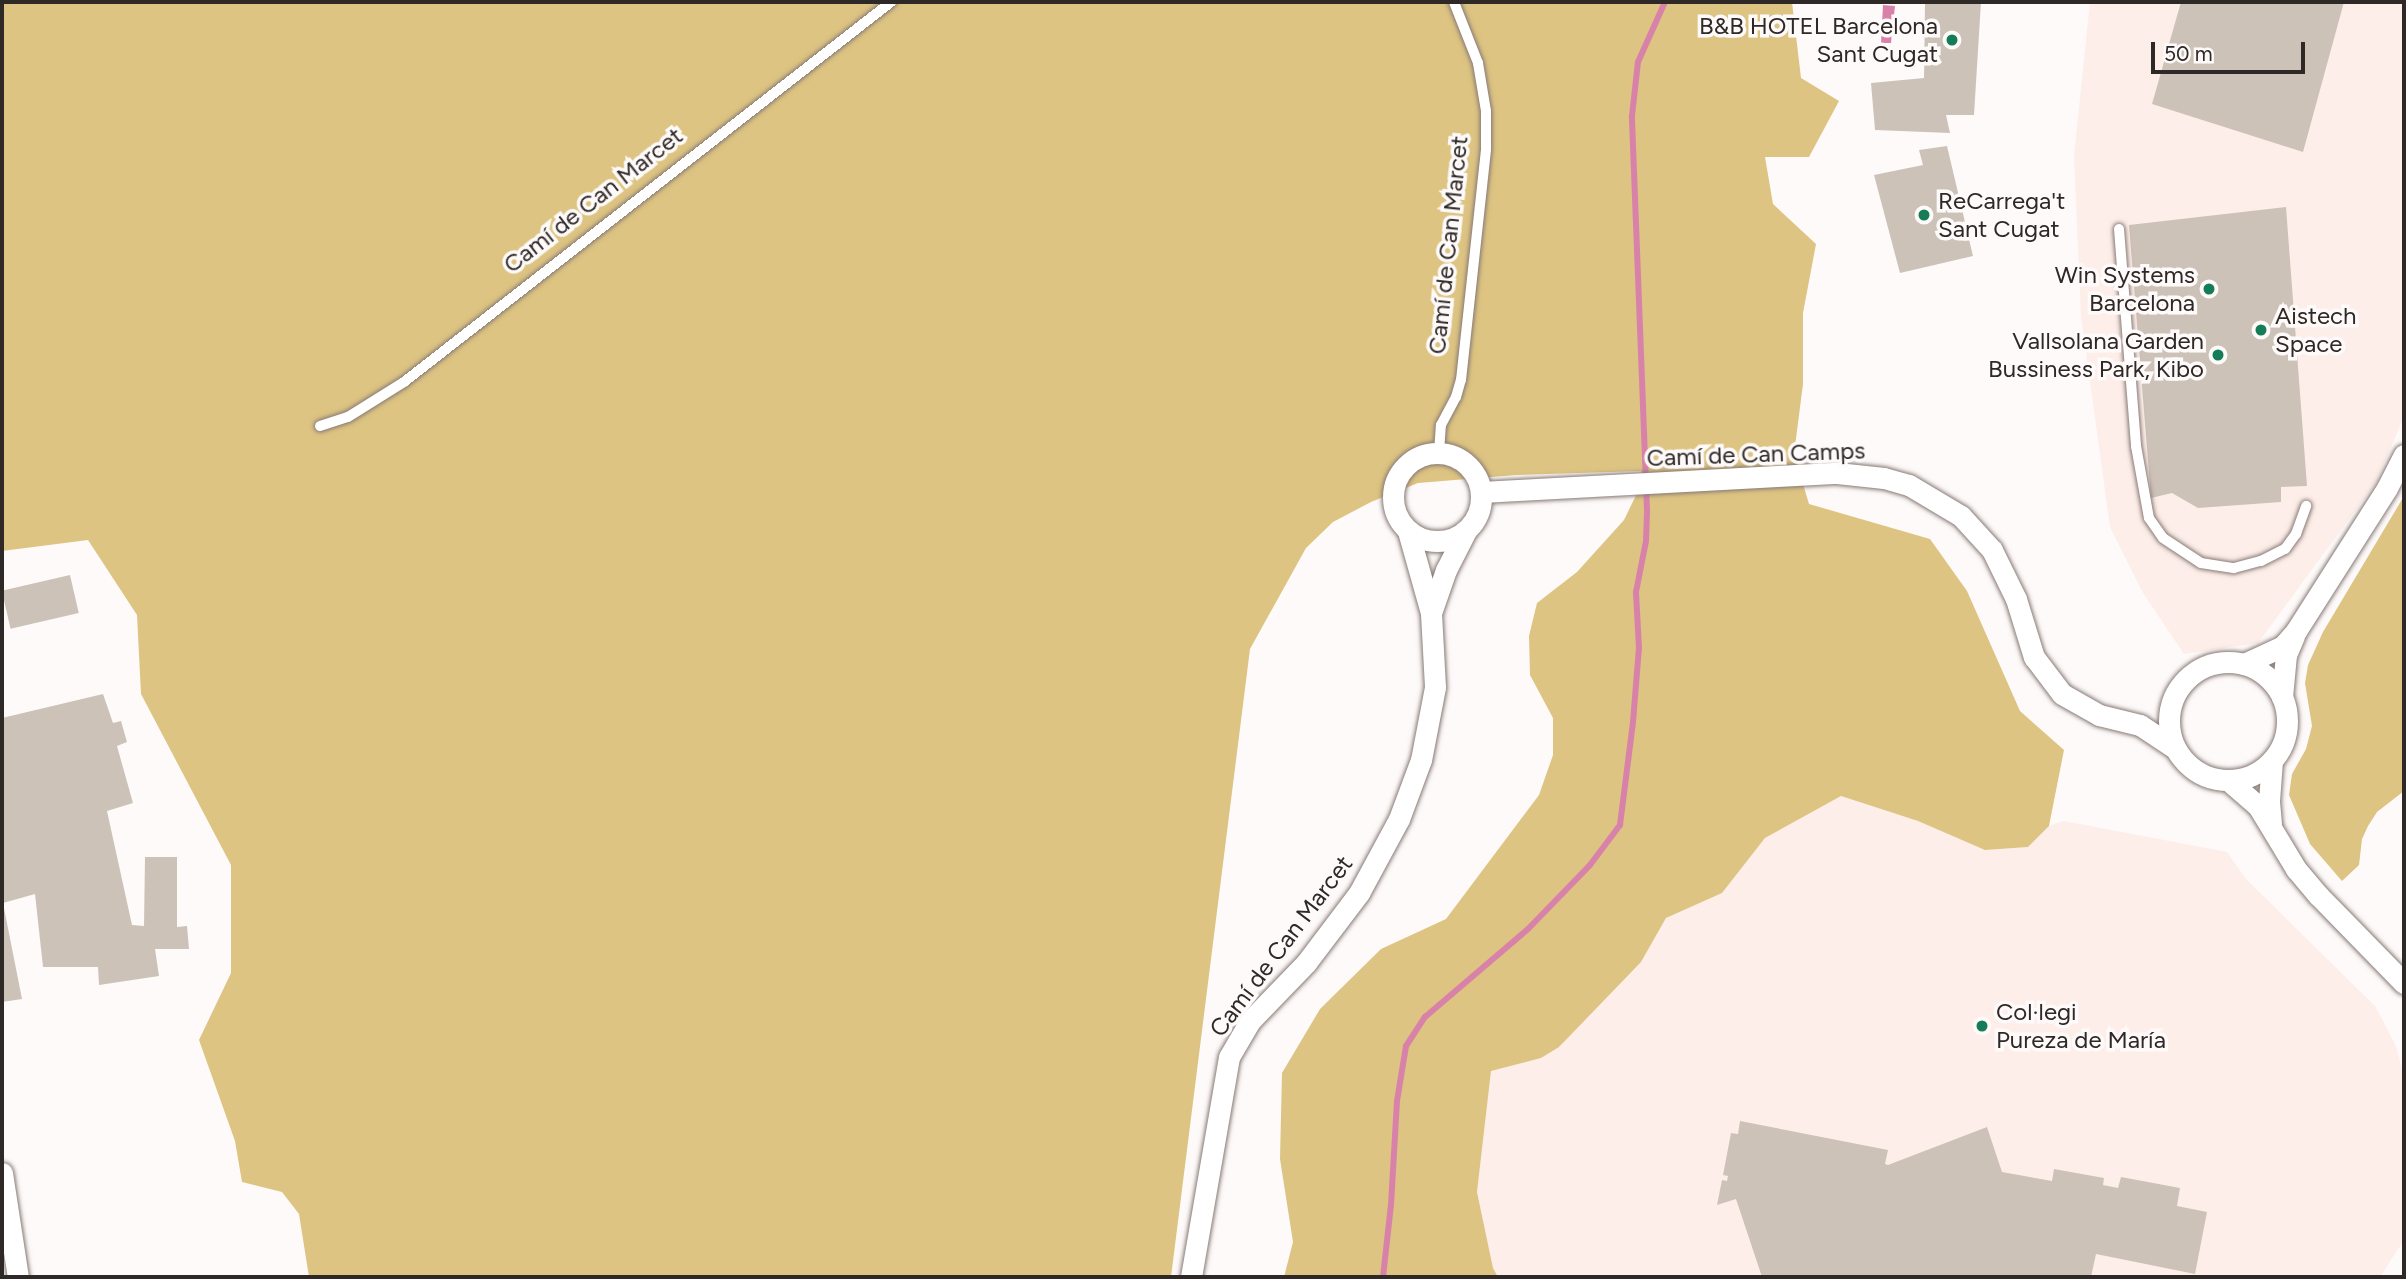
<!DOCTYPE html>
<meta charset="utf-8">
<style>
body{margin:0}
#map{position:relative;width:2406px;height:1279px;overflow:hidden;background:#fdfaf9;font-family:Figtree,sans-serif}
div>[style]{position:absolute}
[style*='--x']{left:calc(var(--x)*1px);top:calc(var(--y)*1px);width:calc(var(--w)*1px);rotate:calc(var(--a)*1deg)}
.built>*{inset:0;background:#fdeee9}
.green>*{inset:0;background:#ddc482}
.water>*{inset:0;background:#d982a9}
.stream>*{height:6px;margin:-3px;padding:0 3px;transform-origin:3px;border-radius:3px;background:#d982a9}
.building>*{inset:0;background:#cdc2b8;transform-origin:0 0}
.roads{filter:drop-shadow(0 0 2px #887a75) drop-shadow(0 0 2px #887a75)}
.lane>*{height:10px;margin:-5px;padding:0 5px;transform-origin:5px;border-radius:5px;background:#fff}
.street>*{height:21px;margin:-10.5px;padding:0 10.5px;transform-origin:10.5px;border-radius:10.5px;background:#fff}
.street>.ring{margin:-10.5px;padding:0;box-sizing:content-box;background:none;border:21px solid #fff;border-radius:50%}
.dots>*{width:19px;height:19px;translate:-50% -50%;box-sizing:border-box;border:4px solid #fdfaf9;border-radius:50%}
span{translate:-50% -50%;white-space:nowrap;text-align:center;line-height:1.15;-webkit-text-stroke:7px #fdfaf9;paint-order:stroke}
.poi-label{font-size:24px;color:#2e2826}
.right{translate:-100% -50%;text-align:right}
.left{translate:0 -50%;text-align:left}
.street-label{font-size:24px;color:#2e2826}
.frame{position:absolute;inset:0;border:4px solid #2e2826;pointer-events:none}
.scale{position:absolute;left:2151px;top:42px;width:154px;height:32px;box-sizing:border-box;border:4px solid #2e2826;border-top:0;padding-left:9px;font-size:21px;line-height:24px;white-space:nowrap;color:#2e2826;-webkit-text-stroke:5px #fdfaf9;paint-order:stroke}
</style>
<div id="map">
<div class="built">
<div style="clip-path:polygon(2090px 2px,2404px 2px,2404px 416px,2377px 481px,2258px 643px,2184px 654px,2143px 593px,2110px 527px,2081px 316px,2074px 156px)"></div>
<div style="clip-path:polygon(1841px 796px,1918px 821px,1985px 850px,2028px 847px,2049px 826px,2064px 821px,2227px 852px,2246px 879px,2375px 1006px,2396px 1046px,2404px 1077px,2404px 1240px,2380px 1277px,1498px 1277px,1493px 1268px,1477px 1192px,1491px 1071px,1541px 1058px,1641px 962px,1666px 918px,1722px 893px,1765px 838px)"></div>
</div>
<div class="green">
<div style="clip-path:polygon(2px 2px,1792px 2px,1801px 78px,1839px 101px,1809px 157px,1765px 157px,1773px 204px,1816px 244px,1803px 313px,1803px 384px,1794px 454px,1809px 504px,1930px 539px,1967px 591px,2020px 711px,2064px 750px,2049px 826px,2028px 847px,1985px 850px,1918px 821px,1841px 796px,1765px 838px,1722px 893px,1666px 918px,1641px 962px,1559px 1047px,1541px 1058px,1491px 1071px,1477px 1192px,1493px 1268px,1498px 1277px,1284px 1277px,1293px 1242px,1280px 1159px,1282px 1073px,1320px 1009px,1381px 949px,1446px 919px,1539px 795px,1553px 755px,1553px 718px,1530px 675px,1529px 636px,1537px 603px,1577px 572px,1624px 520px,1642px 483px,1641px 471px,1516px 475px,1418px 483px,1371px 502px,1333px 522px,1306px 548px,1250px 649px,1171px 1277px,309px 1277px,299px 1214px,282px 1192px,242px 1182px,235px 1141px,199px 1040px,231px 973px,231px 865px,141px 694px,137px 615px,88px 540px,2px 551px)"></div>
<div style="clip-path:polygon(2404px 496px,2404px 791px,2377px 812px,2368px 826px,2362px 839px,2359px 865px,2342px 881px,2310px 844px,2289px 795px,2292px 774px,2306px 749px,2312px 726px,2305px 683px,2308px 665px,2323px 632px)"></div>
</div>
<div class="water">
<div style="clip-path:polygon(1883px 5px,1895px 6px,1891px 43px,1881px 43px)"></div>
</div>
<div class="stream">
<div style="--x:1383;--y:1277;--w:72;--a:-83.7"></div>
<div style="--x:1391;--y:1205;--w:104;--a:-86.7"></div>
<div style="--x:1397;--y:1101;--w:56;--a:-80.7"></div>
<div style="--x:1406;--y:1046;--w:35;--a:-57"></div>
<div style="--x:1425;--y:1017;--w:135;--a:-40.5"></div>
<div style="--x:1528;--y:929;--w:89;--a:-45.9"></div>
<div style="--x:1590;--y:865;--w:50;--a:-53.1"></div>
<div style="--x:1620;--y:825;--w:104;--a:-82.8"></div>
<div style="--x:1633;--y:722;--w:74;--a:-85.4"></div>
<div style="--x:1639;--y:648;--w:56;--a:-93.1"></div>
<div style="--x:1636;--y:592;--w:52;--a:-78.9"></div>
<div style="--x:1646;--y:541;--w:31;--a:-88"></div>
<div style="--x:1647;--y:510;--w:394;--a:-92.2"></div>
<div style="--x:1632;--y:116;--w:54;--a:-83.7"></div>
<div style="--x:1638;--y:62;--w:66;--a:-65.8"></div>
</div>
<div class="building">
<div style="clip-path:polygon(1925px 2px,1981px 2px,1974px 115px,1946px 115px,1950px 133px,1875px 130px,1871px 83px,1924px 78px)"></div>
<div style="clip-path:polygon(2181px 2px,2344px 2px,2303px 152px,2152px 104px)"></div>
<div style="clip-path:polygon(1947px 146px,1973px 256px,1900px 273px,1874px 175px,1923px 165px,1919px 150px)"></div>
<div style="clip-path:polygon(2286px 207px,2307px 486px,2281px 487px,2281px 502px,2198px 508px,2172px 493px,2151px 498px,2129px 225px)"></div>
<div style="left:70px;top:575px;width:39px;height:70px;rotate:77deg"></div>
<div style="clip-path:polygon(103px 694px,113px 723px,121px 721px,127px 742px,117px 746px,133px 803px,107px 811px,132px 925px,144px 926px,145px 857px,177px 857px,177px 927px,187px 926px,189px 949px,155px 949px,159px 976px,99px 985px,98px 967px,43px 967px,35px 894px,3px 903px,22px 999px,2px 1002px,2px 718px)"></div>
<div style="clip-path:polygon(1740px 1121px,1888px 1150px,1885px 1164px,1888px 1165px,1987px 1127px,2002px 1172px,2052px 1181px,2054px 1169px,2104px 1178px,2103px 1185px,2118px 1188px,2121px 1177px,2180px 1188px,2177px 1206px,2207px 1212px,2195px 1274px,2096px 1254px,2091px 1277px,1762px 1277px,1736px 1199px,1717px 1205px,1722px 1180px,1727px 1181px,1728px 1176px,1723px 1175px,1731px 1133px,1738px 1134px)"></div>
</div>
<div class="roads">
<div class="lane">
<div style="--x:2119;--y:229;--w:218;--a:85.5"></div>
<div style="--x:2136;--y:446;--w:73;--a:79.8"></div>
<div style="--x:2149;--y:518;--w:24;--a:55"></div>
<div style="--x:2163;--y:538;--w:45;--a:33.3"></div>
<div style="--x:2201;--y:563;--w:33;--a:9"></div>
<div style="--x:2234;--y:568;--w:28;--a:-15"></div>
<div style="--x:2261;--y:561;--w:27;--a:-27"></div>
<div style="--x:2285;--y:549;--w:19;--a:-54"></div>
<div style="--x:2296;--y:534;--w:30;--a:-70"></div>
<div style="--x:320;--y:426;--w:29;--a:-18"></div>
<div style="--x:348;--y:417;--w:66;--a:-32"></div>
<div style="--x:404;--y:382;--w:618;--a:-37.96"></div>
<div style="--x:1439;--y:452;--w:27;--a:-86"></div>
<div style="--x:1441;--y:425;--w:32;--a:-62"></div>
<div style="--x:1456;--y:397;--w:18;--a:-74"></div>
<div style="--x:1461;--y:380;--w:232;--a:-83.8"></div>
<div style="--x:1486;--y:149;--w:38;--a:-90"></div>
<div style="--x:1486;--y:111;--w:49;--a:-99.5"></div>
<div style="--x:1478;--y:63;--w:66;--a:-111.5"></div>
</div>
<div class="street">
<div class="ring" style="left:1393px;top:453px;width:67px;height:67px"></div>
<div style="--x:1481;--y:492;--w:357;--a:-3.1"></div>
<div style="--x:1837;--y:473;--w:47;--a:6.1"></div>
<div style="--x:1884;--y:478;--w:26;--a:16"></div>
<div style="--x:1909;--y:485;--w:61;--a:30.8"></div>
<div style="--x:1961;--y:516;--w:46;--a:47.6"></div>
<div style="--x:1992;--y:550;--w:55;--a:63.9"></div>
<div style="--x:2016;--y:599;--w:61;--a:72.8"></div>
<div style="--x:2034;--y:657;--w:46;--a:52.9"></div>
<div style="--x:2062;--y:694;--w:43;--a:29.6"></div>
<div style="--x:2099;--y:715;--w:42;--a:13.7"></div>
<div style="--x:2140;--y:725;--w:43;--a:33.7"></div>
<div style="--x:1431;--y:613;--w:46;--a:-70.8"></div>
<div style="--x:1446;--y:570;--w:44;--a:-62.9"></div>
<div class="ring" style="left:2169px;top:662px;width:97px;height:97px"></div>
<div style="--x:2244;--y:664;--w:43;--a:-24.8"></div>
<div style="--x:2283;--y:646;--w:20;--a:-49"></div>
<div style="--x:2296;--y:631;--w:169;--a:-57.5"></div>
<div style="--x:2387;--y:488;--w:37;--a:-63"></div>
<div style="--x:2282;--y:697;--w:42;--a:-84.6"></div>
<div style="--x:2286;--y:655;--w:21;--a:-67"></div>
<div style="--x:2228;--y:780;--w:40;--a:41"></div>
<div style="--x:2258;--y:806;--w:74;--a:58.9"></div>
<div style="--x:2296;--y:869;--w:35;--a:50"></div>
<div style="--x:2319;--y:896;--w:122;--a:45.7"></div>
<div style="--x:2271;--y:824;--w:23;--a:-95"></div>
<div style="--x:2269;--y:801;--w:41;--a:-85.8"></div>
<div style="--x:2;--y:1173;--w:105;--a:81.3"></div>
<div style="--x:1191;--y:1277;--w:223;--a:-80.2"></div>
<div style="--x:1229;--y:1057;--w:42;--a:-59.7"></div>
<div style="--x:1250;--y:1021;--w:81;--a:-46"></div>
<div style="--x:1306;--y:963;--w:88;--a:-52.9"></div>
<div style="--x:1359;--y:893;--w:84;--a:-61.6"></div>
<div style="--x:1399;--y:819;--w:63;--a:-69.6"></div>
<div style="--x:1421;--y:760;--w:74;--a:-79.1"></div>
<div style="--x:1435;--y:687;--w:74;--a:-93.1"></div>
<div style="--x:1431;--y:613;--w:85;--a:-105.7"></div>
</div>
</div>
<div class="dots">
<div style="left:1952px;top:40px;background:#147d57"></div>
<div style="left:1924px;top:215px;background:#147d57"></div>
<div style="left:2209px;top:289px;background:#147d57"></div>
<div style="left:2261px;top:330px;background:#147d57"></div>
<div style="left:2218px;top:355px;background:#147d57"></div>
<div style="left:1982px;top:1026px;background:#147d57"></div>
</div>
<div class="poi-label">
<span class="right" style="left:1938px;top:40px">B&amp;B HOTEL Barcelona<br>Sant Cugat</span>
<span class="left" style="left:1938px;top:215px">ReCarrega't<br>Sant Cugat</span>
<span class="right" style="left:2195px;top:289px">Win Systems<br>Barcelona</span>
<span class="left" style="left:2275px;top:330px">Aistech<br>Space</span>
<span class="right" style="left:2204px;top:355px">Vallsolana Garden<br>Bussiness Park, Kibo</span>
<span class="left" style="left:1996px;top:1026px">Col·legi<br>Pureza de María</span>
</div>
<div class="street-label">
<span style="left:593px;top:200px;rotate:-38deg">Camí de Can Marcet</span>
<span style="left:1448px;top:245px;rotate:-84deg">Camí de Can Marcet</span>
<span style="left:1756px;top:454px;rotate:-2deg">Camí de Can Camps</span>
<span style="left:1281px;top:946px;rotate:-53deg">Camí de Can Marcet</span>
</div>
<div class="frame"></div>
<div class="scale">50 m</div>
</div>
